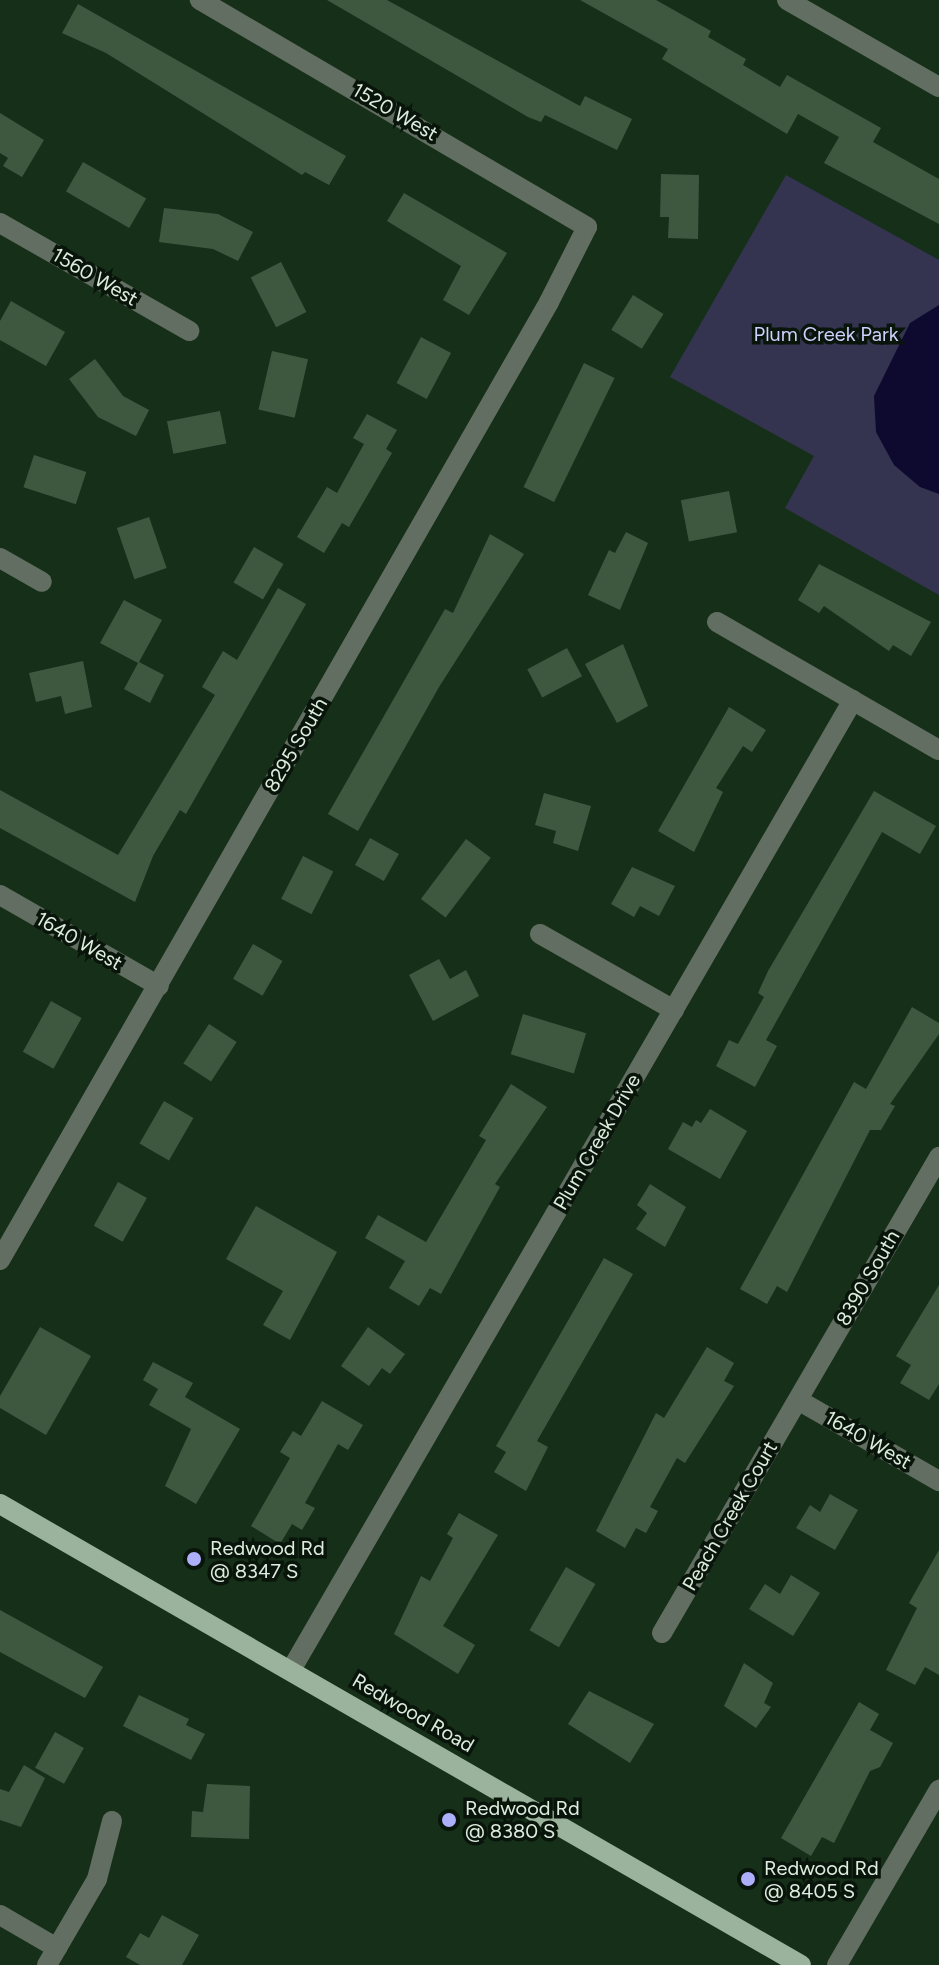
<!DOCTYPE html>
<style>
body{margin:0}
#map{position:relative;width:939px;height:1965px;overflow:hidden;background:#162f19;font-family:Figtree,sans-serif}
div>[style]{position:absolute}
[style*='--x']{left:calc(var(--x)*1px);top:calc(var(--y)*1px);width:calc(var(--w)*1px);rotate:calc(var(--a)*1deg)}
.green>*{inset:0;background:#343451}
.water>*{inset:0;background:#0e092e}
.building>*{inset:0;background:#3e5840;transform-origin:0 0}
.minor>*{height:20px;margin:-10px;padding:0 10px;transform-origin:10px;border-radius:10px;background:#626e62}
.primary>*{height:20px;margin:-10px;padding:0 10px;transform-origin:10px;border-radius:10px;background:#9bb39c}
.dots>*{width:22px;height:22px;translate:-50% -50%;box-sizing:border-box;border:4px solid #09140a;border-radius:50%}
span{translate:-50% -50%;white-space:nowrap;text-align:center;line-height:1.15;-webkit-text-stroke:7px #09140a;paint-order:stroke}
.street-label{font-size:20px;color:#ddecde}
.park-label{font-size:20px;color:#ced1fd}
.poi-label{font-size:20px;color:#ddecde}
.left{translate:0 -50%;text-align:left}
</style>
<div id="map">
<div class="green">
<div style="clip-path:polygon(786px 175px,939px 260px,939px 595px,785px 508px,814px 456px,670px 377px)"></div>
</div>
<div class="water">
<div style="clip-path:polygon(939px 305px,939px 494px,920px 487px,894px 465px,876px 432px,874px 396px,910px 323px)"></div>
</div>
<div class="building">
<div style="clip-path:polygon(327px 0,387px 0,580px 106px,585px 96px,632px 119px,617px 150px,545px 115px,541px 122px,528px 117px)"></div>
<div style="clip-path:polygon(580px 0,656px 0,711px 31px,708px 37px,746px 59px,743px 65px,780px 87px,787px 75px,881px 128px,873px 142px,939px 179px,939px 224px,824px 163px,839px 137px,798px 114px,787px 134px,662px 59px,668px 49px)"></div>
<div style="clip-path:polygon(78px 4px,346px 156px,329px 185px,305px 172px,302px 175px,106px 53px,62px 33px)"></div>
<div style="clip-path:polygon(0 113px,44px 140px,22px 177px,3px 166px,8px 158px,0 153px)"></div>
<div style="left:83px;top:162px;width:73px;height:34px;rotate:30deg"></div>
<div style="clip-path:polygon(661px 174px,699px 175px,698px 239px,668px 238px,669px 217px,660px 217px)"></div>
<div style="clip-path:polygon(404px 193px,507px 253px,469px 315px,443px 300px,461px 266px,387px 221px)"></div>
<div style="clip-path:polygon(164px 208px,218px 214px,253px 232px,238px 261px,213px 249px,159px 242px)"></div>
<div style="left:281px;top:262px;width:56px;height:34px;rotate:63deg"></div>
<div style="left:633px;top:295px;width:36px;height:41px;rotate:32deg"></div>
<div style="clip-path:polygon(11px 301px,65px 332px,46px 366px,0 340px,0 321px)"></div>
<div style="left:421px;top:337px;width:34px;height:52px;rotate:28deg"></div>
<div style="left:272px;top:351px;width:37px;height:60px;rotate:13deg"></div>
<div style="clip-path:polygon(95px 359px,123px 396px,149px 410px,136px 436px,98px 417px,69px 379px)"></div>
<div style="left:584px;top:363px;width:34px;height:138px;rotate:26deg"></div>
<div style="left:220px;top:411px;width:33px;height:54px;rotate:79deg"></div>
<div style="clip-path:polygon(367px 414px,397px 430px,386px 449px,392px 453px,349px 527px,342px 523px,324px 553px,297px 537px,327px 487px,337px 493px,364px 444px,353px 438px)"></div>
<div style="left:34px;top:455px;width:55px;height:34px;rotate:18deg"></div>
<div style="left:729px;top:491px;width:42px;height:49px;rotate:79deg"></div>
<div style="left:149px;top:517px;width:54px;height:34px;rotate:71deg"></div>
<div style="clip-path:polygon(626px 532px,648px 543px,620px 610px,588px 595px,609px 550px,615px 553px)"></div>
<div style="clip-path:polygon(490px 534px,524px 554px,439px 687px,358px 831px,328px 814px,445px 609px,453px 613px)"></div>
<div style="left:254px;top:547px;width:34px;height:41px;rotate:30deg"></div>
<div style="clip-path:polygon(819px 564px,931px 622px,911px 656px,893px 645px,889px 651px,824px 606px,819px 613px,798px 600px)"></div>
<div style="clip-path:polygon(278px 588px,306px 604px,186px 814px,180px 810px,153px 856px,135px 902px,0 828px,0 790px,118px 855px,215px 695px,202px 687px,223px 651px,237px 660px)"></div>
<div style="clip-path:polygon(124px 600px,162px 620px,139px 662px,164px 675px,150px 703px,124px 689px,138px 663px,100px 643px)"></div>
<div style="clip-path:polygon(623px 644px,648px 706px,617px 723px,585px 664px)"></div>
<div style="left:567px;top:648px;width:32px;height:45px;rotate:62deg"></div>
<div style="clip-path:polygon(83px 661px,92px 707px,65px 714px,61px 696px,36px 702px,29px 673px)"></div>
<div style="clip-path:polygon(729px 707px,766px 730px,752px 752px,743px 746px,716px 788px,723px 792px,694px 852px,658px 831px)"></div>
<div style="clip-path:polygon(874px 791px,936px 826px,920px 854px,882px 832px,766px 1040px,777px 1046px,755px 1087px,716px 1066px,729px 1040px,738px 1044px,764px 997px,758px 993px,768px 971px)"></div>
<div style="clip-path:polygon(544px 793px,591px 806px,578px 851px,553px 843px,556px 831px,535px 825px)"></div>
<div style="left:370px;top:838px;width:33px;height:31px;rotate:29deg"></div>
<div style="left:466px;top:839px;width:31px;height:75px;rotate:37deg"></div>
<div style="left:303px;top:856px;width:34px;height:48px;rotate:27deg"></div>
<div style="clip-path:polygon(632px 867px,675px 886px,659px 916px,640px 906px,634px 917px,611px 904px)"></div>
<div style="left:253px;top:944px;width:34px;height:40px;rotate:30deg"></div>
<div style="clip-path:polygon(439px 959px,450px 979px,466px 970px,479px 996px,433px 1021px,409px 975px)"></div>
<div style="left:51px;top:1001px;width:35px;height:58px;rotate:29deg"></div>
<div style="clip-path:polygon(912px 1007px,939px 1023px,939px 1034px,890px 1104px,895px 1106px,881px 1130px,870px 1130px,787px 1292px,777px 1286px,767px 1304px,740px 1289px,854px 1082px,866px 1089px)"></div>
<div style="left:523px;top:1014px;width:66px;height:42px;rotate:17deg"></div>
<div style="left:209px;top:1024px;width:33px;height:47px;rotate:33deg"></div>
<div style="clip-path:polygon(511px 1084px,547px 1107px,495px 1184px,500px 1187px,441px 1294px,430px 1288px,419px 1306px,389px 1288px,405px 1261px,365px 1238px,378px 1215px,426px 1242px,486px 1140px,479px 1136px)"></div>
<div style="left:164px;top:1101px;width:34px;height:49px;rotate:30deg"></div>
<div style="clip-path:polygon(710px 1109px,747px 1131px,720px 1179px,668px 1149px,683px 1122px,692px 1127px,696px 1120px,701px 1123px)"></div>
<div style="left:118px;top:1182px;width:33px;height:50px;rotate:29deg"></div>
<div style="clip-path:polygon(650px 1184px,686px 1207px,665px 1247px,636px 1229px,647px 1213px,637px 1205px)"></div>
<div style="clip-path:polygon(256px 1206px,337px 1252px,290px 1340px,263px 1325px,283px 1291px,226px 1259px)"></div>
<div style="clip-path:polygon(604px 1258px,633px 1274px,537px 1441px,548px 1447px,526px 1491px,494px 1472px,506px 1452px,496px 1446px)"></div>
<div style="clip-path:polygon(939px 1285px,939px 1384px,929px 1400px,900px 1383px,911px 1365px,896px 1356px)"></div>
<div style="clip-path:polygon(40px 1327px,91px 1356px,46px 1435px,0 1408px,0 1396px)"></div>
<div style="clip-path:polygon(368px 1327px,405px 1354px,390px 1374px,382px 1368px,369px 1386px,341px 1366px)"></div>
<div style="clip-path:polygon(707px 1347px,734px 1363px,724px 1381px,734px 1386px,685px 1463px,677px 1458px,650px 1507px,658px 1511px,646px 1533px,636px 1528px,625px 1548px,596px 1531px,656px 1413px,664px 1418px)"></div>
<div style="clip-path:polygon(153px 1362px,193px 1383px,185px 1397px,240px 1429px,196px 1504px,165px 1486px,191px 1429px,149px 1405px,158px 1389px,143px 1380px)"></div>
<div style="clip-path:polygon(322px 1401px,363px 1425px,348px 1450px,338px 1444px,305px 1503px,315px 1508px,302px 1530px,292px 1524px,280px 1544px,251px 1526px,290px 1458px,280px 1452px,293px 1431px,301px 1436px)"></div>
<div style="clip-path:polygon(830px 1494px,858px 1510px,835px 1550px,796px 1528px,810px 1505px,820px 1512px)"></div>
<div style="clip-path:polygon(459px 1513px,498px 1535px,443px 1626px,475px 1645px,458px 1674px,394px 1634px,421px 1576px,430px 1581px,453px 1538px,447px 1534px)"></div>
<div style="clip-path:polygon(939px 1550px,939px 1675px,925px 1667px,915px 1685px,886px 1670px,917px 1608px,909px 1603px)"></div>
<div style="left:566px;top:1567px;width:34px;height:73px;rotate:30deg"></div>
<div style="clip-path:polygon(791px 1575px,820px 1593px,793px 1636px,749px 1609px,765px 1584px,780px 1594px)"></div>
<div style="clip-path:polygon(0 1610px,103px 1667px,85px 1698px,0 1652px)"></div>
<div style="clip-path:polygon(744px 1663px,773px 1683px,764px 1703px,771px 1707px,756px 1728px,724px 1706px)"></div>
<div style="clip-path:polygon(589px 1691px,654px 1724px,630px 1763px,568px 1724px)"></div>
<div style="clip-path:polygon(139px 1695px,189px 1719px,186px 1725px,205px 1734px,191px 1760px,123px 1726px)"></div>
<div style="clip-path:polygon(859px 1702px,879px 1714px,870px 1730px,893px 1743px,880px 1767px,870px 1771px,834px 1843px,822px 1837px,811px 1856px,781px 1838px)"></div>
<div style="left:55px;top:1732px;width:33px;height:41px;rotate:29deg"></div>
<div style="clip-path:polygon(24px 1765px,45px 1778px,21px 1827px,0 1820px,0 1789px,9px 1792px)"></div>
<div style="clip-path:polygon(207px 1784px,250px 1786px,249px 1839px,191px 1837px,192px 1811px,203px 1812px)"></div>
<div style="clip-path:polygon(162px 1915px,199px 1935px,182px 1965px,140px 1965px,126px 1957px,140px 1933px,149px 1938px)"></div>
</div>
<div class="minor">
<div style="--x:787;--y:0;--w:175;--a:29.8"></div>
<div style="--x:0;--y:223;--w:218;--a:29.7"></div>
<div style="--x:0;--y:558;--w:48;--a:29.7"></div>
<div style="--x:717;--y:622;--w:256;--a:30"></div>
<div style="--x:0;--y:895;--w:183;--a:29.8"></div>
<div style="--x:540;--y:934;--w:154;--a:29.6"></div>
<div style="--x:0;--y:1260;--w:1104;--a:-60.18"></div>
<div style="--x:549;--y:302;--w:84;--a:-63.1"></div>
<div style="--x:587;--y:227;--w:449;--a:-149.6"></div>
<div style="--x:798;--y:1400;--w:163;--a:29.9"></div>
<div style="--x:662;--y:1633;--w:551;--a:-59.8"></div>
<div style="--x:291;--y:1670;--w:1121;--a:-59.91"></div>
<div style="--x:0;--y:1915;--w:66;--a:30.1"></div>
<div style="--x:47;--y:1965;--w:99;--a:-59.8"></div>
<div style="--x:97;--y:1879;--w:60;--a:-75.5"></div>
<div style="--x:837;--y:1965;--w:203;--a:-59.8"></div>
</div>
<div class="primary">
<div style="--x:0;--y:1504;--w:924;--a:29.92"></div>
</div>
<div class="dots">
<div style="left:194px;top:1559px;background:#adaffb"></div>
<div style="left:449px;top:1820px;background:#adaffb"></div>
<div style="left:748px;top:1879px;background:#adaffb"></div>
</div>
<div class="street-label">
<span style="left:395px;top:112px;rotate:30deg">1520 West</span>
<span style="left:95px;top:277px;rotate:30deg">1560 West</span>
<span style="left:296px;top:745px;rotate:-60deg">8295 South</span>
<span style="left:79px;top:941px;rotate:30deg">1640 West</span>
<span style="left:597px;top:1142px;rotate:-60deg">Plum Creek Drive</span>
<span style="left:868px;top:1278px;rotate:-60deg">8390 South</span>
<span style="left:868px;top:1440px;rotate:30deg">1640 West</span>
<span style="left:730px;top:1516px;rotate:-60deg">Peach Creek Court</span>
<span style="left:413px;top:1713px;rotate:30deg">Redwood Road</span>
</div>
<div class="park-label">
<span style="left:826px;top:334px">Plum Creek Park</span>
</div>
<div class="poi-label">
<span class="left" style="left:210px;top:1560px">Redwood Rd<br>@ 8347 S</span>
<span class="left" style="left:465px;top:1820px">Redwood Rd<br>@ 8380 S</span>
<span class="left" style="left:764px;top:1880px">Redwood Rd<br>@ 8405 S</span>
</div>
</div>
